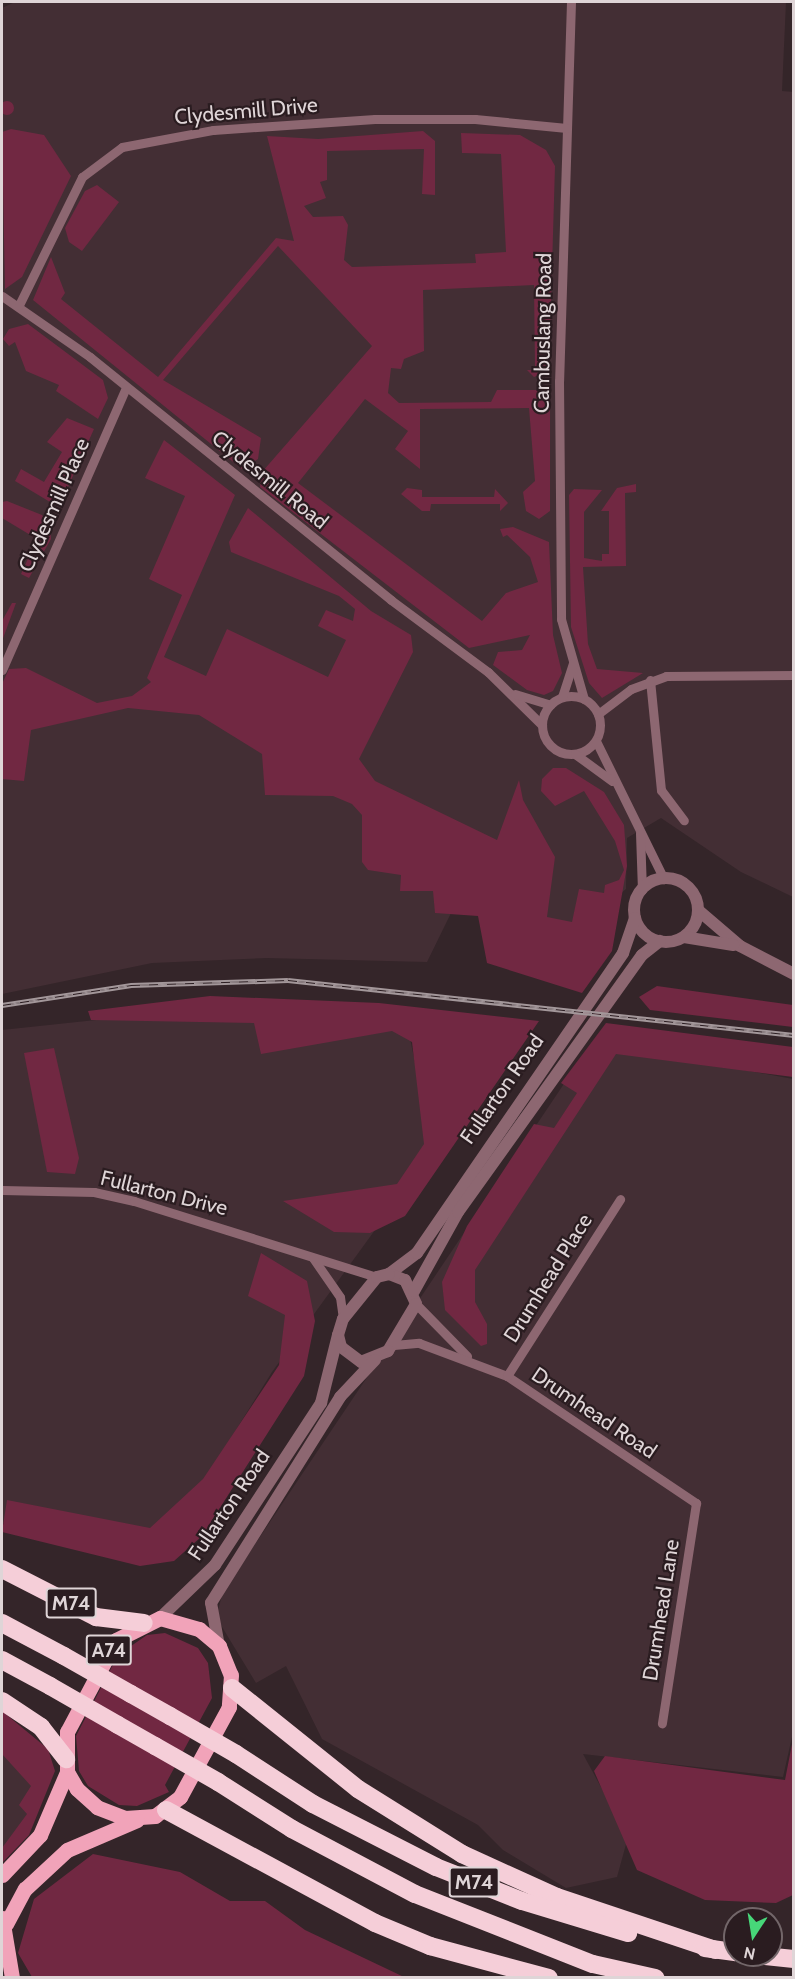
<!DOCTYPE html>
<style>
body{margin:0}
#map{position:relative;width:795px;height:1979px;overflow:hidden;background:#342529;font-family:Cabin,sans-serif}
div>[style]{position:absolute}
[style*='--x']{left:calc(var(--x)*1px);top:calc(var(--y)*1px);width:calc(var(--w)*1px);rotate:calc(var(--a)*1deg)}
.built>*{inset:0;background:#432e34}
.green>*{inset:0;background:#712842}
.round{border-radius:50%}
.minor>*{height:9px;margin:-4.5px;padding:0 4.5px;transform-origin:4.5px;border-radius:4.5px;background:#8d6771}
.minor>.ring{margin:-4.5px;padding:0;box-sizing:content-box;background:none;border:9px solid #8d6771;border-radius:50%}
.tertiary>*{height:12px;margin:-6px;padding:0 6px;transform-origin:6px;border-radius:6px;background:#8d6771}
.tertiary>.ring{margin:-6px;padding:0;box-sizing:content-box;background:none;border:12px solid #8d6771;border-radius:50%}
.primary>*{height:15px;margin:-7.5px;padding:0 7.5px;transform-origin:7.5px;border-radius:7.5px;background:#f1a3b9}
.motorway>*{height:18px;margin:-9px;padding:0 9px;transform-origin:9px;border-radius:9px;background:#f5ced8}
.rail>*{height:5px;margin-top:-2.5px;transform-origin:0;background:repeating-linear-gradient(90deg,#2a1c20 0 9px,#a3979a 0 18px);box-sizing:border-box;border-block:2px solid #a3979a}
.motorway-bridge>*{height:18px;margin:-9px;padding:0 9px;transform-origin:9px;border-radius:9px;background:#f5ced8}
span{translate:-50% -50%;white-space:nowrap;text-align:center;line-height:1.15;-webkit-text-stroke:4.5px #2a1c20;paint-order:stroke}
.shield-label span{padding:2px 4px;background:#2a1c20;border:2px solid;border-radius:4px;-webkit-text-stroke-width:0}
.shield-label{font-size:20px;color:#dfd5d7;font-weight:700}
.street-label{font-size:21px;color:#dfd5d7}
.frame{position:absolute;inset:0;border:3px solid #dfd5d7;pointer-events:none}
.north{position:absolute;left:723px;top:1907px;width:60px;height:60px;box-sizing:border-box;background:#2a1c20;border:2px solid #726669;border-radius:50%;rotate:192deg;font-size:16px;font-weight:700;line-height:24px;text-align:center;color:#dfd5d7}
.north::after{content:'';display:block;margin:auto;width:21px;height:27px;background:#47d779;clip-path:polygon(50% 0,100% 100%,50% 72%,0 100%)}
</style>
<div id="map">
<div class="built">
<div style="clip-path:polygon(15px 2px,786px 2px,782px 91px,794px 92px,793px 897px,741px 872px,661px 818px,627px 838px,626px 889px,576px 931px,452px 911px,427px 962px,267px 958px,152px 963px,2px 994px,2px 8px)"></div>
<div style="clip-path:polygon(199px 1009px,405px 1014px,433px 1150px,272px 1372px,176px 1526px,131px 1549px,2px 1523px,2px 1030px)"></div>
<div style="clip-path:polygon(592px 1042px,793px 1079px,794px 1728px,783px 1777px,583px 1754px,628px 1837px,617px 1877px,566px 1888px,503px 1850px,478px 1825px,322px 1739px,286px 1666px,256px 1683px,216px 1617px,223px 1592px)"></div>
<div style="clip-path:polygon(2px 1728px,42px 1795px,2px 1856px)"></div>
</div>
<div class="green">
<div class="round" style="left:0;top:101px;width:14px;height:14px"></div>
<div style="clip-path:polygon(11px 129px,44px 135px,71px 176px,22px 277px,5px 289px,2px 132px)"></div>
<div style="clip-path:polygon(423px 131px,435px 141px,435px 195px,422px 194px,424px 149px,327px 151px,327px 180px,320px 182px,326px 198px,304px 206px,313px 217px,343px 216px,348px 225px,344px 260px,352px 267px,476px 263px,475px 254px,506px 252px,501px 154px,462px 153px,461px 133px,520px 135px,546px 150px,555px 166px,549px 371px,534px 377px,527px 370px,535px 370px,534px 285px,423px 290px,424px 351px,404px 359px,401px 369px,391px 368px,388px 393px,399px 403px,491px 402px,497px 390px,543px 390px,550px 396px,550px 511px,539px 519px,526px 511px,523px 492px,535px 481px,529px 408px,420px 409px,420px 469px,395px 449px,408px 431px,365px 399px,298px 483px,482px 621px,506px 593px,538px 582px,530px 557px,507px 535px,503px 537px,500px 529px,513px 527px,549px 542px,553px 635px,562px 673px,553px 691px,544px 695px,527px 690px,493px 665px,498px 652px,522px 650px,530px 635px,469px 648px,260px 487px,262px 472px,372px 346px,278px 246px,163px 380px,261px 438px,258px 459px,242px 469px,33px 300px,51px 257px,65px 293px,61px 299px,158px 377px,276px 238px,294px 241px,267px 136px,318px 139px)"></div>
<div style="clip-path:polygon(97px 185px,119px 202px,82px 251px,69px 242px,65px 228px,85px 191px)"></div>
<div style="clip-path:polygon(28px 324px,103px 380px,108px 398px,98px 419px,56px 391px,59px 385px,26px 371px,15px 342px,9px 346px,3px 339px,9px 329px)"></div>
<div style="clip-path:polygon(67px 418px,94px 429px,63px 498px,50px 502px,15px 481px,21px 469px,44px 482px,62px 452px,47px 442px)"></div>
<div style="clip-path:polygon(164px 440px,235px 495px,164px 657px,206px 676px,227px 629px,328px 677px,346px 640px,318px 626px,326px 610px,353px 621px,355px 609px,339px 596px,231px 552px,229px 542px,248px 508px,371px 611px,411px 635px,413px 652px,359px 759px,375px 781px,497px 840px,519px 780px,523px 800px,555px 857px,547px 917px,572px 922px,579px 889px,604px 893px,605px 885px,619px 880px,624px 870px,615px 841px,584px 791px,555px 806px,541px 791px,542px 779px,553px 768px,566px 768px,604px 792px,624px 825px,627px 866px,612px 951px,582px 993px,487px 963px,478px 916px,435px 913px,433px 891px,400px 891px,401px 875px,368px 870px,362px 862px,362px 815px,352px 804px,333px 796px,265px 795px,262px 754px,199px 715px,128px 708px,31px 730px,24px 781px,2px 779px,2px 684px,9px 669px,26px 668px,97px 703px,132px 696px,151px 682px,147px 678px,182px 595px,149px 579px,185px 496px,145px 478px)"></div>
<div style="clip-path:polygon(636px 484px,636px 492px,625px 493px,626px 566px,583px 567px,588px 644px,597px 669px,643px 673px,602px 698px,589px 683px,571px 627px,569px 495px,574px 489px,602px 490px,584px 512px,584px 558px,602px 561px,602px 554px,609px 554px,609px 511px,601px 511px,617px 488px)"></div>
<div style="clip-path:polygon(407px 488px,422px 490px,422px 497px,494px 497px,495px 489px,508px 503px,500px 511px,500px 504px,431px 504px,430px 511px,422px 511px,401px 494px)"></div>
<div style="clip-path:polygon(7px 501px,42px 515px,50px 526px,51px 539px,29px 578px,21px 574px,37px 539px,2px 518px,2px 502px)"></div>
<div style="clip-path:polygon(12px 603px,16px 603px,2px 641px,2px 621px)"></div>
<div style="clip-path:polygon(657px 986px,793px 1005px,793px 1027px,650px 1010px,639px 997px)"></div>
<div style="clip-path:polygon(210px 996px,379px 1003px,539px 1021px,405px 1216px,370px 1233px,334px 1232px,283px 1201px,397px 1184px,424px 1144px,412px 1042px,392px 1031px,261px 1054px,254px 1023px,91px 1020px,88px 1011px)"></div>
<div style="clip-path:polygon(606px 1023px,793px 1047px,793px 1077px,616px 1054px,475px 1270px,475px 1302px,487px 1324px,487px 1344px,481px 1346px,445px 1310px,442px 1282px,467px 1226px,534px 1124px,554px 1128px,577px 1093px,561px 1083px)"></div>
<div style="clip-path:polygon(54px 1048px,79px 1158px,75px 1174px,47px 1172px,24px 1053px)"></div>
<div style="clip-path:polygon(261px 1253px,307px 1281px,315px 1321px,304px 1376px,202px 1536px,174px 1561px,140px 1566px,2px 1532px,7px 1500px,150px 1528px,203px 1479px,279px 1365px,285px 1315px,248px 1296px)"></div>
<div style="clip-path:polygon(165px 1633px,198px 1648px,208px 1663px,212px 1698px,165px 1785px,169px 1792px,137px 1806px,119px 1805px,88px 1786px,79px 1771px,76px 1736px,118px 1655px,147px 1635px)"></div>
<div style="clip-path:polygon(2px 1711px,48px 1749px,55px 1771px,29px 1835px,2px 1863px,2px 1848px,27px 1814px,19px 1805px,31px 1786px,2px 1754px)"></div>
<div style="clip-path:polygon(793px 1739px,793px 1895px,776px 1903px,705px 1900px,637px 1870px,594px 1771px,605px 1756px,785px 1780px)"></div>
<div style="clip-path:polygon(93px 1854px,180px 1872px,230px 1901px,265px 1901px,305px 1930px,404px 1977px,32px 1977px,18px 1953px,34px 1899px)"></div>
</div>
<div class="minor">
<div style="--x:571;--y:2;--w:379;--a:91.8"></div>
<div style="--x:559;--y:381;--w:238;--a:89.5"></div>
<div style="--x:561;--y:619;--w:83;--a:74"></div>
<div style="--x:2;--y:296;--w:107;--a:34.7"></div>
<div style="--x:90;--y:357;--w:387;--a:38.9"></div>
<div style="--x:391;--y:600;--w:121;--a:36.6"></div>
<div style="--x:488;--y:672;--w:76;--a:44.5"></div>
<div style="--x:19;--y:305;--w:143;--a:-63.8"></div>
<div style="--x:82;--y:177;--w:50;--a:-36.9"></div>
<div style="--x:122;--y:147;--w:93;--a:-10.6"></div>
<div style="--x:213;--y:130;--w:162;--a:-3.9"></div>
<div style="--x:375;--y:119;--w:100;--a:0"></div>
<div style="--x:475;--y:119;--w:92;--a:5.6"></div>
<div style="--x:2;--y:670;--w:309;--a:-66.3"></div>
<div style="--x:650;--y:680;--w:111;--a:84.3"></div>
<div style="--x:661;--y:790;--w:38;--a:53"></div>
<div style="--x:515;--y:694;--w:37;--a:17"></div>
<div class="ring" style="left:542px;top:696px;width:49px;height:49px"></div>
<div style="--x:562;--y:697;--w:36;--a:-72"></div>
<div style="--x:598;--y:714;--w:41;--a:-37.1"></div>
<div style="--x:631;--y:689;--w:37;--a:-20"></div>
<div style="--x:666;--y:676;--w:128;--a:-0.4"></div>
<div style="--x:596;--y:741;--w:154;--a:63.8"></div>
<div style="--x:575;--y:754;--w:46;--a:36.1"></div>
<div style="--x:640;--y:833;--w:57;--a:88"></div>
<div style="--x:2;--y:1190;--w:92;--a:1.2"></div>
<div style="--x:94;--y:1192;--w:41;--a:12.7"></div>
<div style="--x:134;--y:1201;--w:255;--a:17.4"></div>
<div style="--x:313;--y:1258;--w:47;--a:55.3"></div>
<div style="--x:340;--y:1297;--w:22;--a:82"></div>
<div style="--x:416;--y:1304;--w:73;--a:45.6"></div>
<div style="--x:394;--y:1345;--w:25;--a:-5"></div>
<div style="--x:419;--y:1343;--w:94;--a:20.6"></div>
<div style="--x:507;--y:1376;--w:228;--a:33.9"></div>
<div style="--x:696;--y:1503;--w:223;--a:98.8"></div>
<div style="--x:507;--y:1376;--w:210;--a:-57.4"></div>
</div>
<div class="tertiary">
<div class="ring" style="left:634px;top:878px;width:52px;height:52px"></div>
<div style="--x:698;--y:910;--w:55;--a:40.6"></div>
<div style="--x:740;--y:946;--w:61;--a:27.4"></div>
<div style="--x:684;--y:937;--w:50;--a:9.3"></div>
<div style="--x:389;--y:1274;--w:35;--a:-37"></div>
<div style="--x:417;--y:1253;--w:364;--a:-55.5"></div>
<div style="--x:623;--y:953;--w:37;--a:-71"></div>
<div style="--x:389;--y:1274;--w:17;--a:21"></div>
<div style="--x:405;--y:1280;--w:26;--a:65"></div>
<div style="--x:416;--y:1304;--w:55;--a:120.8"></div>
<div style="--x:388;--y:1351;--w:29;--a:158"></div>
<div style="--x:361;--y:1362;--w:25;--a:-143"></div>
<div style="--x:341;--y:1347;--w:12;--a:-104"></div>
<div style="--x:338;--y:1335;--w:17;--a:-73"></div>
<div style="--x:343;--y:1319;--w:54;--a:-51"></div>
<div style="--x:377;--y:1277;--w:12;--a:-14"></div>
<div style="--x:414;--y:1291;--w:90;--a:-60.9"></div>
<div style="--x:458;--y:1212;--w:316;--a:-54.4"></div>
<div style="--x:642;--y:955;--w:23;--a:-38"></div>
<div style="--x:160;--y:1618;--w:76;--a:-43.9"></div>
<div style="--x:215;--y:1565;--w:194;--a:-56.8"></div>
<div style="--x:321;--y:1403;--w:70;--a:-76"></div>
<div style="--x:219;--y:1646;--w:44;--a:-100.5"></div>
<div style="--x:211;--y:1603;--w:243;--a:-57.9"></div>
<div style="--x:340;--y:1397;--w:51;--a:-46.6"></div>
</div>
<div class="primary">
<div style="--x:160;--y:1618;--w:41;--a:15.8"></div>
<div style="--x:199;--y:1629;--w:26;--a:40"></div>
<div style="--x:219;--y:1646;--w:31;--a:68"></div>
<div style="--x:231;--y:1675;--w:32;--a:94"></div>
<div style="--x:229;--y:1707;--w:102;--a:118.6"></div>
<div style="--x:180;--y:1797;--w:31;--a:143"></div>
<div style="--x:155;--y:1816;--w:30;--a:176"></div>
<div style="--x:125;--y:1818;--w:30;--a:-159"></div>
<div style="--x:97;--y:1807;--w:27;--a:-138"></div>
<div style="--x:77;--y:1789;--w:20;--a:-120"></div>
<div style="--x:67;--y:1772;--w:40;--a:-90"></div>
<div style="--x:67;--y:1732;--w:104;--a:-62"></div>
<div style="--x:116;--y:1640;--w:49;--a:-26.6"></div>
<div style="--x:2;--y:1875;--w:55;--a:-46.5"></div>
<div style="--x:40;--y:1835;--w:69;--a:-66.8"></div>
<div style="--x:2;--y:1918;--w:61;--a:80.5"></div>
<div style="--x:6;--y:1924;--w:40;--a:-62"></div>
<div style="--x:25;--y:1889;--w:57;--a:-42.9"></div>
<div style="--x:67;--y:1850;--w:76;--a:-23.2"></div>
</div>
<div class="motorway">
<div style="--x:2;--y:1569;--w:106;--a:27.1"></div>
<div style="--x:96;--y:1617;--w:48;--a:7.1"></div>
<div style="--x:2;--y:1623;--w:70;--a:28"></div>
<div style="--x:2;--y:1660;--w:55;--a:28.4"></div>
<div style="--x:232;--y:1688;--w:161;--a:38.7"></div>
<div style="--x:358;--y:1789;--w:123;--a:32"></div>
<div style="--x:462;--y:1854;--w:104;--a:24.4"></div>
<div style="--x:557;--y:1897;--w:167;--a:18.5"></div>
<div style="--x:131;--y:1694;--w:45;--a:29.4"></div>
<div style="--x:2;--y:1701;--w:47;--a:33.7"></div>
<div style="--x:41;--y:1727;--w:41;--a:52"></div>
<div style="--x:118;--y:1725;--w:43;--a:29.6"></div>
<div style="--x:236;--y:1754;--w:92;--a:33"></div>
<div style="--x:313;--y:1804;--w:138;--a:27.1"></div>
<div style="--x:436;--y:1867;--w:92;--a:21.6"></div>
<div style="--x:522;--y:1901;--w:111;--a:16.8"></div>
<div style="--x:218;--y:1782;--w:88;--a:32.4"></div>
<div style="--x:292;--y:1829;--w:139;--a:27.9"></div>
<div style="--x:415;--y:1894;--w:191;--a:21.5"></div>
<div style="--x:593;--y:1964;--w:64;--a:12.7"></div>
<div style="--x:166;--y:1810;--w:238;--a:28.4"></div>
<div style="--x:375;--y:1923;--w:60;--a:22.7"></div>
<div style="--x:430;--y:1946;--w:123;--a:15.1"></div>
<div style="--x:705;--y:1948;--w:30;--a:8"></div>
<div style="--x:754;--y:1955;--w:40;--a:5.7"></div>
</div>
<div class="rail">
<div style="--x:2;--y:1005;--w:131;--a:-8.8"></div>
<div style="--x:131;--y:985;--w:157;--a:-1.8"></div>
<div style="--x:288;--y:980;--w:509;--a:6.2"></div>
</div>
<div class="motorway-bridge">
<div style="--x:64;--y:1656;--w:77;--a:29.6"></div>
<div style="--x:50;--y:1686;--w:78;--a:29.8"></div>
<div style="--x:170;--y:1716;--w:76;--a:29.9"></div>
<div style="--x:155;--y:1746;--w:73;--a:29.7"></div>
</div>
<div class="shield-label">
<span style="left:71px;top:1603px">M74</span>
<span style="left:109px;top:1650px">A74</span>
<span style="left:474px;top:1882px">M74</span>
</div>
<div class="street-label">
<span style="left:246px;top:111px;rotate:-5deg">Clydesmill Drive</span>
<span style="left:543px;top:333px;rotate:-89deg">Cambuslang Road</span>
<span style="left:270px;top:480px;rotate:39deg">Clydesmill Road</span>
<span style="left:54px;top:505px;rotate:-66deg">Clydesmill Place</span>
<span style="left:502px;top:1089px;rotate:-55deg">Fullarton Road</span>
<span style="left:164px;top:1193px;rotate:14deg">Fullarton Drive</span>
<span style="left:548px;top:1278px;rotate:-58deg">Drumhead Place</span>
<span style="left:594px;top:1413px;rotate:34deg">Drumhead Road</span>
<span style="left:229px;top:1505px;rotate:-56deg">Fullarton Road</span>
<span style="left:661px;top:1610px;rotate:-81deg">Drumhead Lane</span>
</div>
<div class="frame"></div>
<div class="north">N</div>
</div>
